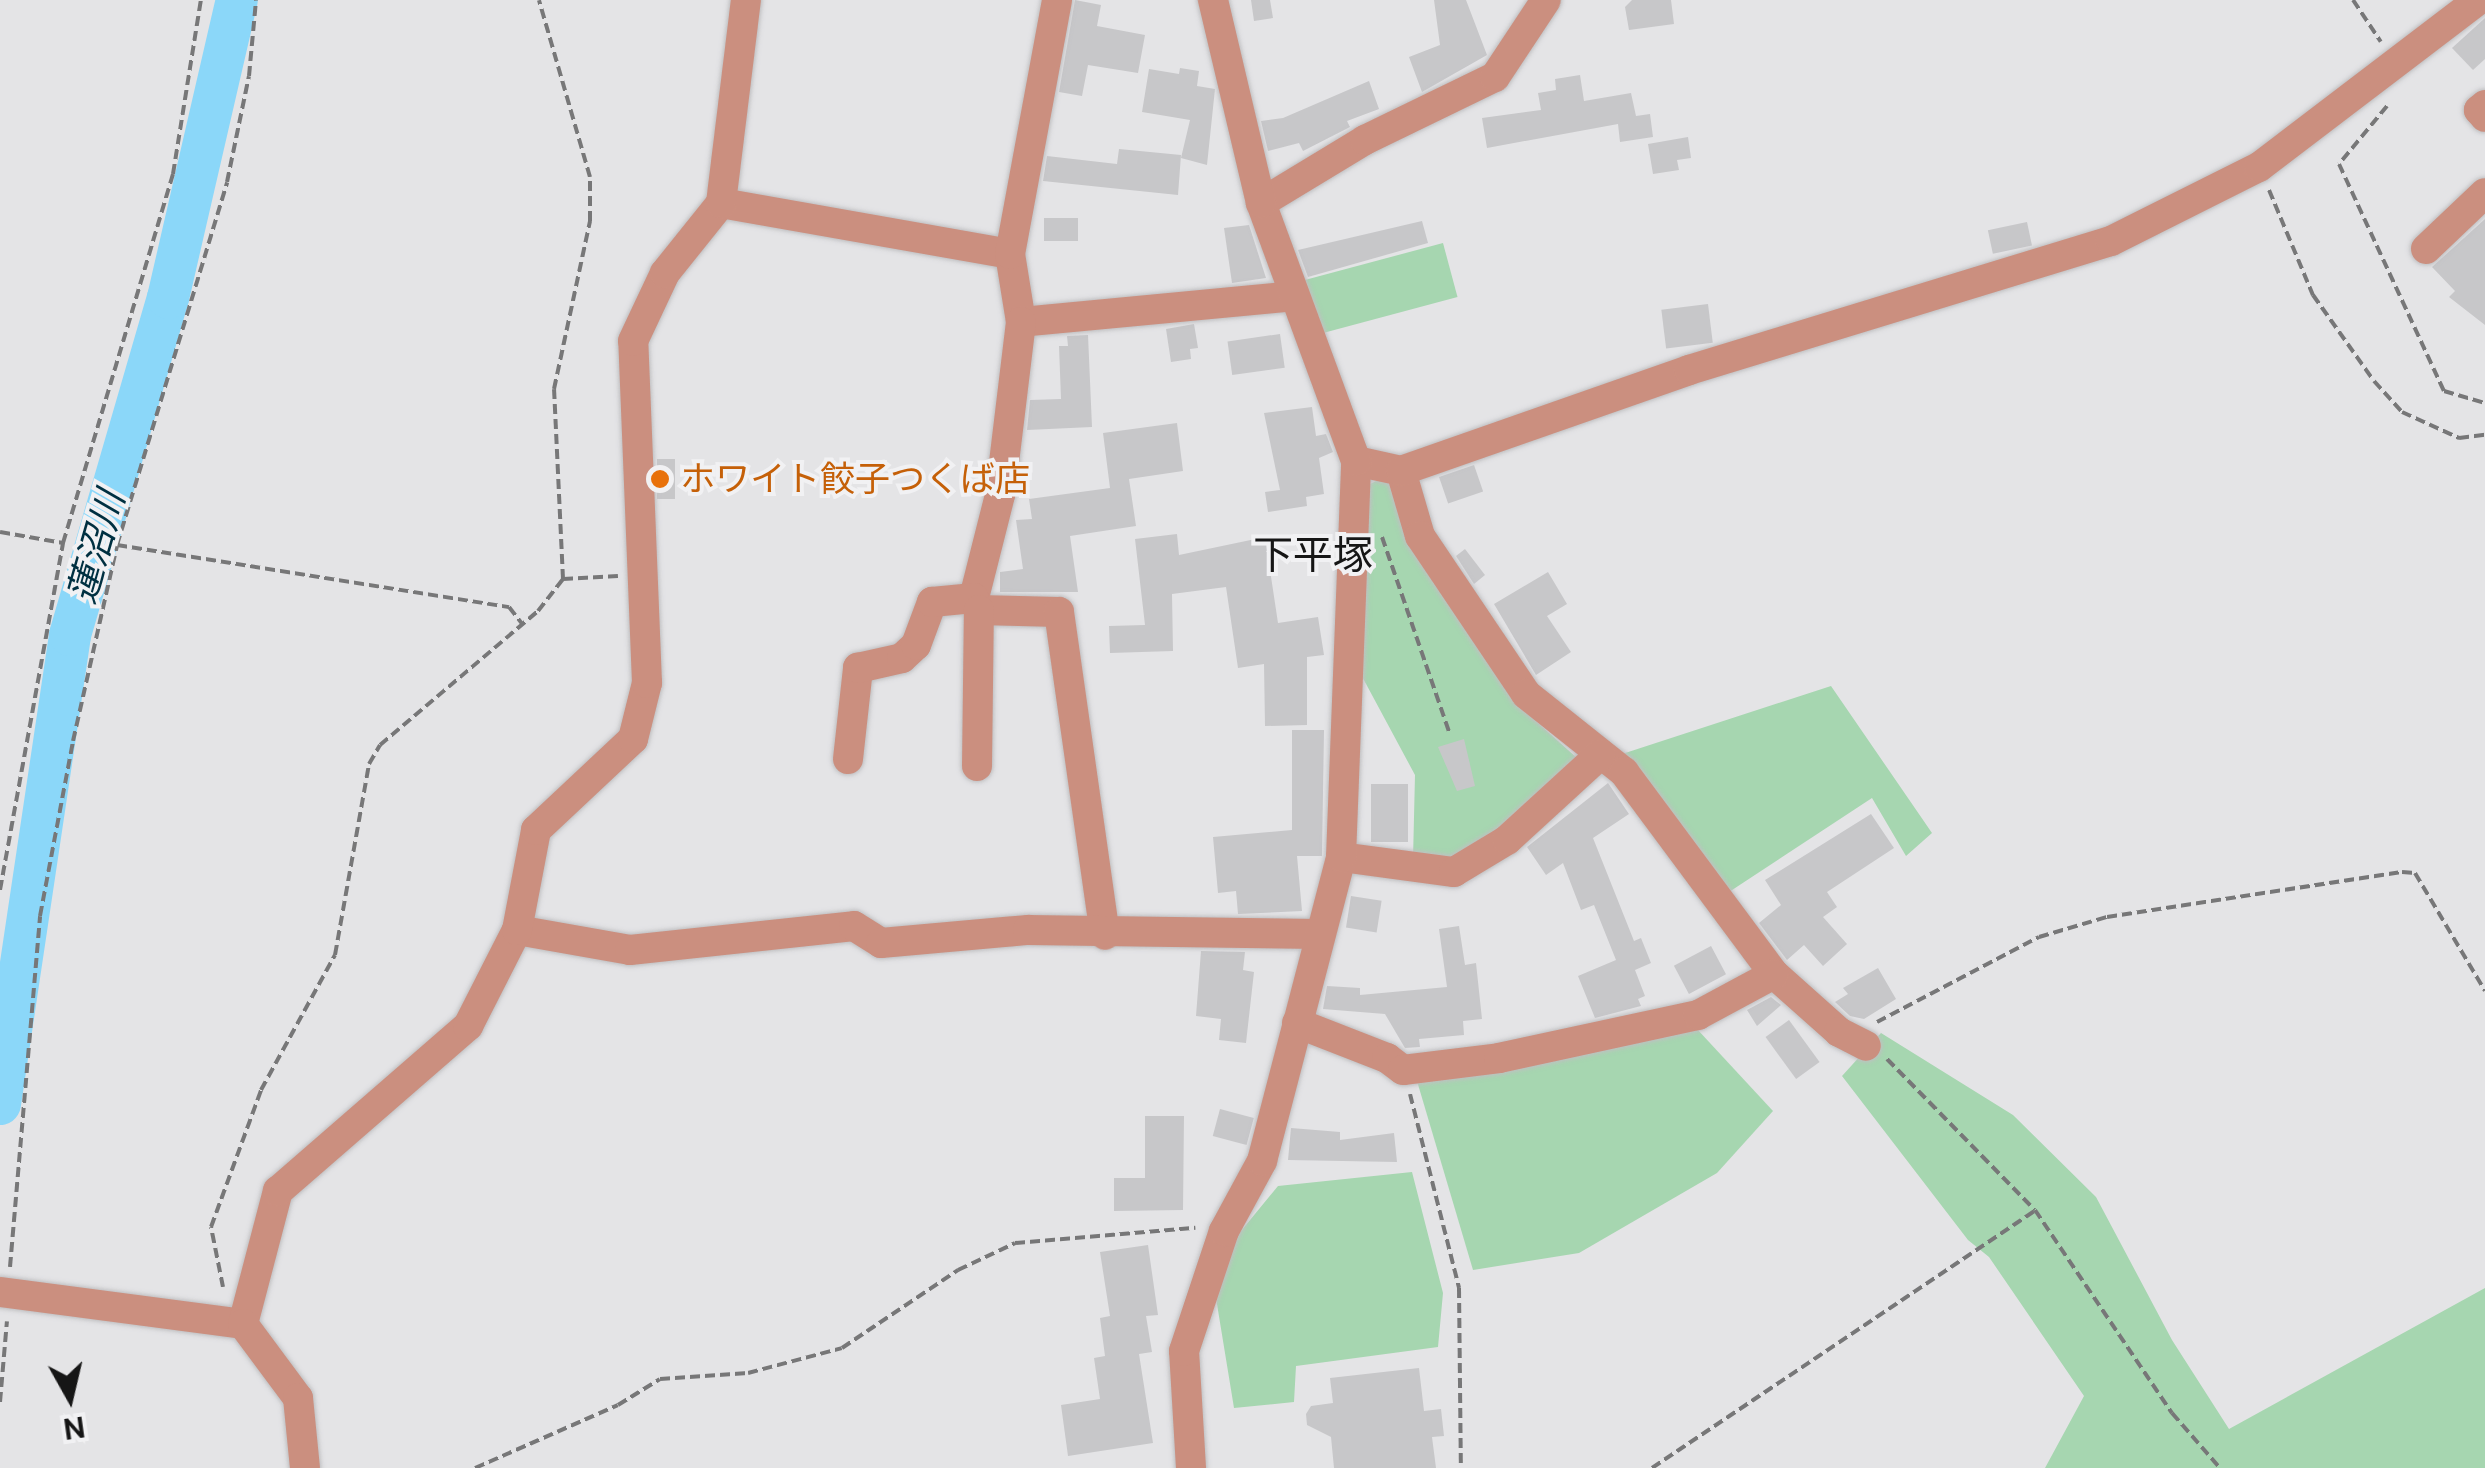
<!DOCTYPE html>
<meta charset="utf-8">
<style>
body{margin:0}
#map{position:relative;width:2485px;height:1468px;overflow:hidden;background:#e4e4e6;font-family:"Public Sans","Noto Sans JP",sans-serif}
div>[style]{position:absolute}
[style*='--x']{left:calc(var(--x)*1px);top:calc(var(--y)*1px);width:calc(var(--w)*1px);rotate:calc(var(--a)*1deg)}
.green>*{inset:0;background:#a6d6b0;transform-origin:0 0}
.river>*{height:42px;margin:-21px;padding:0 21px;transform-origin:21px;border-radius:21px;background:#8bd7f9}
.building>*{inset:0;background:#c7c7c9;transform-origin:0 0}
.path>*{height:4px;margin-top:-2px;transform-origin:0;background:repeating-linear-gradient(90deg,#777778 0 10px,transparent 0 15px)}
.roads{filter:drop-shadow(0 0 2px #bfbfc1) drop-shadow(0 0 2px #bfbfc1)}
.minor>*{height:30px;margin:-15px;padding:0 15px;transform-origin:15px;border-radius:15px;background:#cb8f7f}
.dots>*{width:28px;height:28px;translate:-50% -50%;box-sizing:border-box;border:5px solid #f1f1f3;border-radius:50%}
span{translate:-50% -50%;white-space:nowrap;text-align:center;line-height:1.15;-webkit-text-stroke:8px #f1f1f3;paint-order:stroke}
.food-label{font-size:35px;color:#c56008}
.left{translate:0 -50%;text-align:left}
.water-label{font-size:38px;color:#003041;font-style:italic}
.quarter-label{font-size:40px;color:#161616}
.north{position:absolute;left:20px;top:1348px;width:100px;height:100px;-webkit-text-stroke:8px #f1f1f3;paint-order:stroke;rotate:172deg;font-size:28px;font-weight:700;line-height:40px;text-align:center;color:#161616}
.north::after{content:'';display:block;margin:auto;width:35px;height:45px;background:#161616;clip-path:polygon(50% 0,100% 100%,50% 72%,0 100%)}
</style>
<div id="map">
<div class="green">
<div style="left:1443px;top:243px;width:56px;height:144px;rotate:75deg"></div>
<div style="clip-path:polygon(1378px 480px,1394px 484px,1518px 705px,1577px 758px,1502px 828px,1445px 861px,1413px 859px,1415px 775px,1358px 669px,1360px 489px)"></div>
<div style="clip-path:polygon(1831px 686px,1932px 833px,1906px 856px,1872px 798px,1726px 894px,1616px 756px)"></div>
<div style="clip-path:polygon(1697px 1029px,1773px 1111px,1717px 1173px,1579px 1253px,1473px 1270px,1417px 1081px)"></div>
<div style="clip-path:polygon(1881px 1033px,2013px 1115px,2096px 1197px,2172px 1340px,2229px 1429px,2485px 1288px,2485px 1468px,2045px 1468px,2084px 1396px,1989px 1257px,1968px 1240px,1842px 1076px)"></div>
<div style="clip-path:polygon(1412px 1172px,1443px 1293px,1438px 1347px,1296px 1366px,1294px 1402px,1234px 1408px,1215px 1292px,1227px 1248px,1278px 1186px)"></div>
</div>
<div class="river">
<div style="--x:0;--y:1104;--w:474;--a:-81.5"></div>
<div style="--x:70;--y:635;--w:351;--a:-73.8"></div>
<div style="--x:168;--y:298;--w:306;--a:-77"></div>
</div>
<div class="building">
<div style="clip-path:polygon(1075px 0,1101px 5px,1097px 26px,1145px 35px,1138px 73px,1088px 65px,1082px 96px,1059px 92px)"></div>
<div style="clip-path:polygon(1251px 0,1270px 0,1273px 18px,1254px 21px)"></div>
<div style="clip-path:polygon(1434px 0,1466px 0,1487px 55px,1422px 92px,1409px 57px,1440px 45px)"></div>
<div style="clip-path:polygon(1632px 0,1671px 0,1674px 24px,1629px 30px,1625px 7px)"></div>
<div style="clip-path:polygon(2485px 18px,2485px 59px,2473px 70px,2452px 48px)"></div>
<div style="clip-path:polygon(1180px 68px,1199px 71px,1197px 86px,1215px 89px,1207px 165px,1181px 158px,1190px 120px,1142px 112px,1149px 69px,1179px 74px)"></div>
<div style="clip-path:polygon(1580px 75px,1584px 101px,1631px 93px,1636px 116px,1650px 114px,1653px 137px,1620px 142px,1618px 124px,1487px 148px,1482px 118px,1541px 110px,1538px 93px,1556px 90px,1555px 79px)"></div>
<div style="clip-path:polygon(1369px 81px,1379px 109px,1347px 121px,1350px 127px,1303px 151px,1299px 143px,1268px 151px,1261px 121px,1283px 118px)"></div>
<div style="clip-path:polygon(1688px 137px,1691px 158px,1677px 160px,1679px 170px,1653px 174px,1648px 144px)"></div>
<div style="clip-path:polygon(1119px 149px,1181px 155px,1178px 195px,1043px 181px,1047px 156px,1117px 164px)"></div>
<div style="left:1044px;top:218px;width:34px;height:23px"></div>
<div style="clip-path:polygon(2485px 219px,2485px 325px,2449px 297px,2455px 291px,2432px 267px)"></div>
<div style="clip-path:polygon(1422px 221px,1428px 243px,1308px 277px,1298px 250px)"></div>
<div style="left:2027px;top:222px;width:24px;height:40px;rotate:78deg"></div>
<div style="clip-path:polygon(1249px 225px,1266px 278px,1232px 283px,1224px 228px)"></div>
<div style="left:1708px;top:304px;width:39px;height:47px;rotate:83deg"></div>
<div style="clip-path:polygon(1194px 324px,1198px 348px,1190px 349px,1191px 359px,1171px 362px,1166px 329px)"></div>
<div style="left:1280px;top:334px;width:34px;height:53px;rotate:82deg"></div>
<div style="clip-path:polygon(1088px 335px,1092px 427px,1027px 430px,1030px 400px,1061px 399px,1059px 346px,1068px 346px,1067px 336px)"></div>
<div style="clip-path:polygon(1312px 407px,1316px 436px,1326px 434px,1333px 452px,1319px 458px,1324px 494px,1306px 497px,1307px 506px,1268px 512px,1265px 492px,1280px 490px,1264px 413px)"></div>
<div style="clip-path:polygon(1177px 423px,1183px 471px,1129px 479px,1136px 526px,1070px 536px,1078px 592px,1000px 592px,1000px 572px,1023px 569px,1016px 520px,1032px 519px,1029px 499px,1110px 488px,1103px 433px)"></div>
<div style="left:657px;top:459px;width:18px;height:40px"></div>
<div style="left:1474px;top:465px;width:28px;height:37px;rotate:71deg"></div>
<div style="clip-path:polygon(1177px 534px,1179px 555px,1265px 537px,1278px 623px,1318px 617px,1324px 655px,1307px 657px,1307px 725px,1265px 726px,1264px 664px,1238px 668px,1226px 587px,1172px 594px,1173px 651px,1110px 653px,1109px 626px,1145px 625px,1135px 539px)"></div>
<div style="clip-path:polygon(1465px 549px,1485px 575px,1474px 584px,1456px 556px)"></div>
<div style="clip-path:polygon(1548px 572px,1567px 604px,1547px 616px,1571px 652px,1536px 675px,1494px 604px)"></div>
<div style="clip-path:polygon(1292px 730px,1324px 730px,1322px 856px,1297px 856px,1302px 911px,1238px 914px,1236px 891px,1218px 893px,1213px 837px,1292px 830px)"></div>
<div style="clip-path:polygon(1464px 739px,1475px 786px,1457px 791px,1438px 747px)"></div>
<div style="clip-path:polygon(1608px 783px,1629px 814px,1593px 838px,1634px 941px,1641px 938px,1651px 963px,1635px 970px,1645px 996px,1638px 999px,1641px 1006px,1595px 1018px,1578px 976px,1616px 960px,1594px 905px,1581px 910px,1563px 863px,1546px 875px,1527px 847px)"></div>
<div style="left:1371px;top:784px;width:37px;height:58px"></div>
<div style="clip-path:polygon(1871px 814px,1894px 848px,1827px 892px,1837px 907px,1823px 917px,1847px 944px,1823px 966px,1804px 945px,1787px 960px,1759px 923px,1781px 905px,1765px 880px)"></div>
<div style="left:1351px;top:896px;width:31px;height:32px;rotate:9deg"></div>
<div style="clip-path:polygon(1459px 926px,1465px 965px,1476px 963px,1482px 1019px,1463px 1021px,1464px 1035px,1419px 1039px,1420px 1047px,1405px 1048px,1385px 1014px,1323px 1009px,1327px 986px,1360px 988px,1360px 995px,1447px 987px,1439px 929px)"></div>
<div style="left:1711px;top:946px;width:32px;height:42px;rotate:62deg"></div>
<div style="clip-path:polygon(1201px 951px,1245px 952px,1243px 970px,1254px 972px,1246px 1043px,1219px 1040px,1221px 1019px,1196px 1016px)"></div>
<div style="clip-path:polygon(1878px 968px,1896px 999px,1864px 1019px,1850px 1016px,1835px 1002px,1848px 994px,1843px 988px)"></div>
<div style="clip-path:polygon(1771px 997px,1781px 1005px,1757px 1026px,1747px 1010px)"></div>
<div style="left:1789px;top:1020px;width:52px;height:29px;rotate:54deg"></div>
<div style="left:1220px;top:1109px;width:35px;height:28px;rotate:15deg"></div>
<div style="clip-path:polygon(1145px 1116px,1184px 1116px,1183px 1210px,1114px 1211px,1114px 1178px,1145px 1178px)"></div>
<div style="clip-path:polygon(1291px 1128px,1340px 1132px,1340px 1140px,1394px 1133px,1397px 1162px,1288px 1160px)"></div>
<div style="clip-path:polygon(1148px 1245px,1158px 1315px,1146px 1316px,1152px 1352px,1139px 1354px,1153px 1443px,1068px 1456px,1061px 1405px,1100px 1399px,1094px 1358px,1105px 1356px,1100px 1318px,1110px 1316px,1100px 1252px)"></div>
<div style="clip-path:polygon(1419px 1368px,1424px 1411px,1441px 1409px,1444px 1436px,1432px 1437px,1436px 1468px,1334px 1468px,1331px 1437px,1307px 1425px,1306px 1414px,1311px 1406px,1333px 1403px,1330px 1378px)"></div>
</div>
<div class="path">
<div style="--x:2353;--y:0;--w:50;--a:56.3"></div>
<div style="--x:2387;--y:106;--w:75;--a:129.6"></div>
<div style="--x:2339;--y:164;--w:250;--a:65.2"></div>
<div style="--x:2444;--y:391;--w:43;--a:16.3"></div>
<div style="--x:2269;--y:190;--w:114;--a:67.3"></div>
<div style="--x:2313;--y:295;--w:105;--a:54.7"></div>
<div style="--x:2374;--y:381;--w:42;--a:47.9"></div>
<div style="--x:2402;--y:412;--w:63;--a:24.5"></div>
<div style="--x:2459;--y:438;--w:26;--a:-7"></div>
<div style="--x:0;--y:532;--w:64;--a:9.9"></div>
<div style="--x:63;--y:543;--w:385;--a:-73.4"></div>
<div style="--x:173;--y:174;--w:176;--a:-80.9"></div>
<div style="--x:1382;--y:537;--w:209;--a:71"></div>
<div style="--x:117;--y:545;--w:397;--a:9"></div>
<div style="--x:509;--y:607;--w:23;--a:52"></div>
<div style="--x:563;--y:579;--w:55;--a:-3.1"></div>
<div style="--x:0;--y:890;--w:353;--a:-79.7"></div>
<div style="--x:1877;--y:1022;--w:183;--a:-27.7"></div>
<div style="--x:2039;--y:937;--w:71;--a:-16.4"></div>
<div style="--x:2107;--y:917;--w:298;--a:-8.7"></div>
<div style="--x:2402;--y:872;--w:13;--a:4"></div>
<div style="--x:2415;--y:873;--w:137;--a:59.3"></div>
<div style="--x:1887;--y:1059;--w:211;--a:45.6"></div>
<div style="--x:2035;--y:1210;--w:245;--a:56"></div>
<div style="--x:2172;--y:1413;--w:73;--a:48.9"></div>
<div style="--x:1410;--y:1094;--w:200;--a:75.8"></div>
<div style="--x:1459;--y:1288;--w:180;--a:89.4"></div>
<div style="--x:10;--y:1267;--w:352;--a:-85.1"></div>
<div style="--x:40;--y:916;--w:178;--a:-79.3"></div>
<div style="--x:73;--y:741;--w:201;--a:-77.3"></div>
<div style="--x:117;--y:545;--w:379;--a:-73.1"></div>
<div style="--x:227;--y:182;--w:108;--a:-78.3"></div>
<div style="--x:249;--y:76;--w:76;--a:-84.7"></div>
<div style="--x:223;--y:1287;--w:61;--a:-101.3"></div>
<div style="--x:211;--y:1227;--w:146;--a:-69.9"></div>
<div style="--x:261;--y:1090;--w:154;--a:-61.3"></div>
<div style="--x:335;--y:955;--w:194;--a:-79.9"></div>
<div style="--x:369;--y:764;--w:22;--a:-60"></div>
<div style="--x:380;--y:745;--w:207;--a:-40.3"></div>
<div style="--x:538;--y:611;--w:41;--a:-52"></div>
<div style="--x:563;--y:579;--w:190;--a:-92.7"></div>
<div style="--x:554;--y:389;--w:172;--a:-77.9"></div>
<div style="--x:590;--y:221;--w:44;--a:-90"></div>
<div style="--x:590;--y:177;--w:184;--a:-106.1"></div>
<div style="--x:0;--y:1402;--w:81;--a:-85.1"></div>
<div style="--x:475;--y:1468;--w:156;--a:-23.8"></div>
<div style="--x:618;--y:1405;--w:49;--a:-31.8"></div>
<div style="--x:660;--y:1379;--w:88;--a:-3.9"></div>
<div style="--x:748;--y:1373;--w:97;--a:-14.9"></div>
<div style="--x:842;--y:1348;--w:140;--a:-33.9"></div>
<div style="--x:958;--y:1270;--w:63;--a:-25.3"></div>
<div style="--x:1015;--y:1243;--w:181;--a:-4.8"></div>
<div style="--x:1652;--y:1468;--w:460;--a:-33.9"></div>
</div>
<div class="roads">
<div class="minor">
<div style="--x:2485;--y:105;--w:8;--a:140"></div>
<div style="--x:2479;--y:110;--w:9;--a:49"></div>
<div style="--x:721;--y:203;--w:293;--a:10"></div>
<div style="--x:1010;--y:254;--w:69;--a:80.8"></div>
<div style="--x:1021;--y:322;--w:274;--a:-5.4"></div>
<div style="--x:1261;--y:203;--w:122;--a:-31.2"></div>
<div style="--x:1365;--y:140;--w:144;--a:-25.9"></div>
<div style="--x:1495;--y:77;--w:92;--a:-56.5"></div>
<div style="--x:2426;--y:249;--w:81;--a:-43.5"></div>
<div style="--x:1010;--y:254;--w:258;--a:-79.5"></div>
<div style="--x:1021;--y:322;--w:174;--a:96.9"></div>
<div style="--x:1000;--y:495;--w:106;--a:104.2"></div>
<div style="--x:974;--y:598;--w:13;--a:67"></div>
<div style="--x:979;--y:610;--w:80;--a:1.4"></div>
<div style="--x:1059;--y:612;--w:326;--a:81.9"></div>
<div style="--x:1356;--y:461;--w:46;--a:12.5"></div>
<div style="--x:1401;--y:471;--w:68;--a:73.7"></div>
<div style="--x:1420;--y:536;--w:190;--a:56.1"></div>
<div style="--x:1526;--y:694;--w:125;--a:38.5"></div>
<div style="--x:1624;--y:772;--w:252;--a:53.4"></div>
<div style="--x:1774;--y:974;--w:87;--a:41.7"></div>
<div style="--x:1839;--y:1032;--w:30;--a:27"></div>
<div style="--x:1401;--y:471;--w:305;--a:-19.3"></div>
<div style="--x:1689;--y:370;--w:441;--a:-17"></div>
<div style="--x:2111;--y:241;--w:165;--a:-26.6"></div>
<div style="--x:2259;--y:167;--w:275;--a:-37.3"></div>
<div style="--x:848;--y:759;--w:92;--a:-83.7"></div>
<div style="--x:858;--y:668;--w:45;--a:-12.8"></div>
<div style="--x:902;--y:658;--w:19;--a:-43"></div>
<div style="--x:916;--y:645;--w:46;--a:-69.6"></div>
<div style="--x:932;--y:602;--w:42;--a:-5.4"></div>
<div style="--x:977;--y:766;--w:156;--a:-89.3"></div>
<div style="--x:1341;--y:857;--w:114;--a:7.6"></div>
<div style="--x:1454;--y:872;--w:62;--a:-31.1"></div>
<div style="--x:1507;--y:840;--w:127;--a:-42.5"></div>
<div style="--x:517;--y:930;--w:115;--a:10"></div>
<div style="--x:630;--y:950;--w:225;--a:-6.1"></div>
<div style="--x:854;--y:926;--w:32;--a:32"></div>
<div style="--x:881;--y:943;--w:148;--a:-5.1"></div>
<div style="--x:1028;--y:930;--w:291;--a:0.8"></div>
<div style="--x:1297;--y:1023;--w:97;--a:21.3"></div>
<div style="--x:1387;--y:1058;--w:20;--a:37"></div>
<div style="--x:1403;--y:1070;--w:97;--a:-7.1"></div>
<div style="--x:1499;--y:1058;--w:204;--a:-12.2"></div>
<div style="--x:1698;--y:1015;--w:86;--a:-28.3"></div>
<div style="--x:0;--y:1292;--w:245;--a:7.5"></div>
<div style="--x:243;--y:1324;--w:138;--a:-75.3"></div>
<div style="--x:278;--y:1191;--w:252;--a:-41"></div>
<div style="--x:468;--y:1026;--w:108;--a:-63"></div>
<div style="--x:517;--y:930;--w:102;--a:-79.2"></div>
<div style="--x:536;--y:830;--w:133;--a:-43.2"></div>
<div style="--x:633;--y:739;--w:58;--a:-76"></div>
<div style="--x:647;--y:683;--w:342;--a:-92.3"></div>
<div style="--x:633;--y:341;--w:75;--a:-64.8"></div>
<div style="--x:665;--y:273;--w:90;--a:-51.3"></div>
<div style="--x:721;--y:203;--w:205;--a:-83"></div>
<div style="--x:243;--y:1324;--w:92;--a:53.4"></div>
<div style="--x:298;--y:1398;--w:70;--a:84.3"></div>
<div style="--x:1191;--y:1468;--w:117;--a:-93.4"></div>
<div style="--x:1184;--y:1351;--w:126;--a:-71.6"></div>
<div style="--x:1224;--y:1231;--w:80;--a:-61.5"></div>
<div style="--x:1262;--y:1161;--w:314;--a:-75.4"></div>
<div style="--x:1341;--y:857;--w:396;--a:-87.8"></div>
<div style="--x:1356;--y:461;--w:275;--a:-110.2"></div>
<div style="--x:1261;--y:203;--w:209;--a:-103.3"></div>
</div>
</div>
<div class="dots">
<div style="left:660px;top:479px;background:#e8710a"></div>
</div>
<div class="food-label">
<span class="left" style="left:680px;top:479px">ホワイト餃子つくば店</span>
</div>
<div class="water-label">
<span style="left:96px;top:547px;rotate:-74deg">蓮沼川</span>
</div>
<div class="quarter-label">
<span style="left:1313px;top:555px">下平塚</span>
</div>
<div class="north">N</div>
</div>
